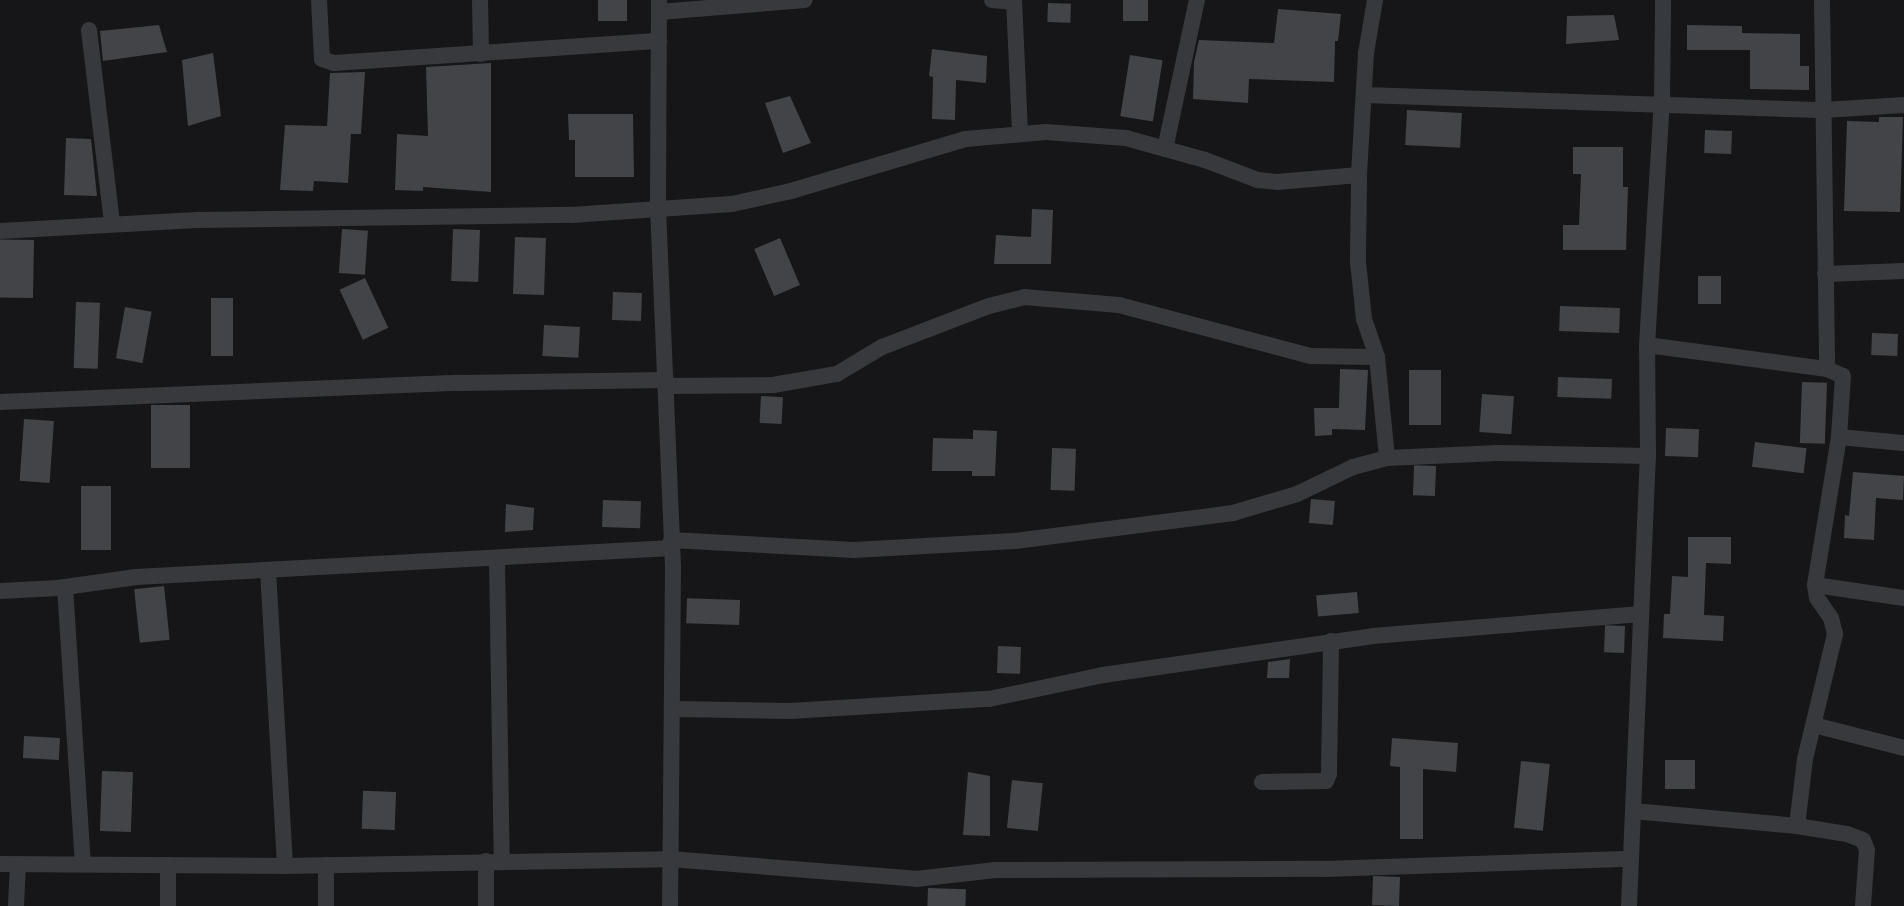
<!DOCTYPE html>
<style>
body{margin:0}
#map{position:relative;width:1904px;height:906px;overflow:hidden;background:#161618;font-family:"PT Sans Narrow",sans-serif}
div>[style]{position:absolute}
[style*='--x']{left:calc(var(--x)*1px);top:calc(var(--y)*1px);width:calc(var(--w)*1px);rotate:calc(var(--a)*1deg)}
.building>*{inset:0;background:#434448;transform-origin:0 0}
.minor>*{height:16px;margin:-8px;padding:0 8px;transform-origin:8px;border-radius:8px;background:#37393d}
span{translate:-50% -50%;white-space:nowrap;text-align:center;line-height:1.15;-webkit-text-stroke:5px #111113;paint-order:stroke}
</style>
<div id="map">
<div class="building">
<div style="left:598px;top:0;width:29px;height:21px"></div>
<div style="left:1123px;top:0;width:25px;height:21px"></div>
<div style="left:1048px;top:3px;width:23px;height:19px;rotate:2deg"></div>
<div style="clip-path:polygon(1278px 9px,1341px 14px,1338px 41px,1335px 41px,1334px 82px,1249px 79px,1248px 103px,1193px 99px,1194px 62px,1199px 40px,1274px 43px)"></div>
<div style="clip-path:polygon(1614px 15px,1619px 40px,1566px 44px,1567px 16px)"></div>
<div style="clip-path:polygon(159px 25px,167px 52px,103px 61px,100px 31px)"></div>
<div style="clip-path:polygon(1687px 25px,1742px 26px,1742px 33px,1800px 34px,1800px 66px,1809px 66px,1809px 90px,1750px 89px,1750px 50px,1687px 50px)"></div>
<div style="clip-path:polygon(932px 49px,987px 56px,986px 83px,956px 80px,955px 120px,932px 119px,933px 77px,929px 76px)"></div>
<div style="clip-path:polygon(213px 53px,221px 116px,188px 126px,182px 60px)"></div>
<div style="left:1130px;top:55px;width:33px;height:62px;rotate:9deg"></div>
<div style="clip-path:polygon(491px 63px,491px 192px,423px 187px,423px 191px,395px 190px,397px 134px,428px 136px,426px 67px)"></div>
<div style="clip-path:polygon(365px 72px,361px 134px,351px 134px,348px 183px,314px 181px,313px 191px,280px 190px,285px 125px,327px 126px,330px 73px)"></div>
<div style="clip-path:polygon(790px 96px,811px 143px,783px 153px,765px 103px)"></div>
<div style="left:1407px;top:110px;width:55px;height:35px;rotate:3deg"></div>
<div style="clip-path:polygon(568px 114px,633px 114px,634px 177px,575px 177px,575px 140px,569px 140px)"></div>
<div style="clip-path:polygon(1879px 117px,1903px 117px,1900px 212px,1844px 211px,1847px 121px,1879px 122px)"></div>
<div style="left:1705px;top:130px;width:27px;height:23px;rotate:2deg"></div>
<div style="clip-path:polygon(66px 138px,91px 139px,97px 196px,64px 195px)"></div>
<div style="clip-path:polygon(1573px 147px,1623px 147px,1623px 187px,1628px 187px,1626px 250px,1563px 250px,1563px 225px,1579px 225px,1581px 174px,1573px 174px)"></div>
<div style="clip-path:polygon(1032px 209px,1053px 210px,1051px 264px,994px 264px,996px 235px,1031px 237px)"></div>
<div style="left:342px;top:229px;width:26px;height:44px;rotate:4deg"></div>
<div style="left:453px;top:229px;width:27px;height:52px;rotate:2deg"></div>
<div style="left:515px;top:237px;width:31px;height:57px;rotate:2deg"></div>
<div style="left:780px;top:238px;width:51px;height:28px;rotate:67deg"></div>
<div style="left:34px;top:240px;width:58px;height:34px;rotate:91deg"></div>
<div style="left:1698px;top:276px;width:23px;height:28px"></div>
<div style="left:365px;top:278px;width:55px;height:28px;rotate:65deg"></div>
<div style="left:613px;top:292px;width:29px;height:28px;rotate:2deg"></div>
<div style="left:211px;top:298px;width:22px;height:58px"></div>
<div style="left:76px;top:302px;width:24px;height:66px;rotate:2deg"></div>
<div style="left:1560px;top:306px;width:60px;height:25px;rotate:2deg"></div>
<div style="left:125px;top:307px;width:27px;height:52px;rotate:10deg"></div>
<div style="left:544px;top:325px;width:36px;height:31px;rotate:3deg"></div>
<div style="left:1872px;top:333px;width:26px;height:22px;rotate:2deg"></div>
<div style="clip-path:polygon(1340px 369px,1368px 370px,1365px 430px,1332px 429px,1332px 435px,1315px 436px,1314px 408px,1339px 408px)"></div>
<div style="left:1409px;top:370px;width:32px;height:55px"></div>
<div style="left:1558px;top:377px;width:54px;height:20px;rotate:2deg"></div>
<div style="left:1802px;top:382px;width:25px;height:61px;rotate:2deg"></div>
<div style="left:1482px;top:394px;width:32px;height:38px;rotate:4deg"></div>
<div style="left:761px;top:396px;width:22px;height:27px;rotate:3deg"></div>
<div style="left:190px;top:405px;width:63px;height:39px;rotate:90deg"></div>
<div style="left:24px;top:419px;width:30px;height:62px;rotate:4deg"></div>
<div style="left:1666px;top:428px;width:33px;height:28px;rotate:2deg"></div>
<div style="clip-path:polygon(973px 430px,997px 431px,995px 476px,972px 476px,972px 471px,932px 471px,933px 438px,973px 439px)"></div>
<div style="left:1755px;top:442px;width:52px;height:25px;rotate:7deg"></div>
<div style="left:1052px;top:448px;width:24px;height:42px;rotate:2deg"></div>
<div style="left:1436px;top:466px;width:30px;height:22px;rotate:92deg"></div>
<div style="clip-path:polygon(1853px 472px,1904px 476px,1903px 500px,1876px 498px,1874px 540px,1844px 538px,1845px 515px,1849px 516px)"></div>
<div style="left:81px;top:486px;width:30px;height:64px"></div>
<div style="left:1311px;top:499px;width:24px;height:24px;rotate:5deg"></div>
<div style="left:603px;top:500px;width:38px;height:27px;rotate:2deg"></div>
<div style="clip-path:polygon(506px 504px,534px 508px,533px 530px,505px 532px)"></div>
<div style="clip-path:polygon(1688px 537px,1731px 537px,1731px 564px,1706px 563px,1704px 615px,1724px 616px,1723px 641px,1663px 638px,1664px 614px,1670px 614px,1672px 576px,1688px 577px)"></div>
<div style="left:164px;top:586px;width:54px;height:30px;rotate:84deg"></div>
<div style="left:1357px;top:592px;width:21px;height:41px;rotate:85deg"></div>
<div style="left:740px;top:600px;width:25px;height:53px;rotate:92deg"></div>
<div style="left:1625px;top:626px;width:27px;height:20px;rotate:92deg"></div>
<div style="left:998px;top:646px;width:23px;height:27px;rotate:2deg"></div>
<div style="clip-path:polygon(1290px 659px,1289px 678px,1267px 678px,1268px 662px)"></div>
<div style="left:60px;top:738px;width:22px;height:36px;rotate:93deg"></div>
<div style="clip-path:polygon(1392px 738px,1458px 743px,1456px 772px,1423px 769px,1423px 839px,1400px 839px,1400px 767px,1390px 766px)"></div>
<div style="left:1665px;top:760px;width:30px;height:29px"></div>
<div style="left:1521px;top:761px;width:29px;height:67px;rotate:6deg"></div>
<div style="left:102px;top:771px;width:31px;height:60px;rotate:2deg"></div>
<div style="clip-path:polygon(968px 772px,990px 776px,990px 836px,963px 835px)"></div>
<div style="left:1012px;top:780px;width:31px;height:48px;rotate:6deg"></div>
<div style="left:396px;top:792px;width:38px;height:33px;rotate:92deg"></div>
<div style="left:1400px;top:877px;width:29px;height:27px;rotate:92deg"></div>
<div style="left:928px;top:888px;width:38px;height:18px;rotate:2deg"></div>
</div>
<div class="minor">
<div style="--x:319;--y:0;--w:59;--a:87.1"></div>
<div style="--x:322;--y:59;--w:13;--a:18"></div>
<div style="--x:334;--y:63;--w:326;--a:-3.9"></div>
<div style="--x:480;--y:0;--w:54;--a:88.9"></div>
<div style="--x:659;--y:0;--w:208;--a:90.3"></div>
<div style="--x:658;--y:208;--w:361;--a:87.6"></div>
<div style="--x:673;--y:569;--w:337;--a:90.5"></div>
<div style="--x:992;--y:0;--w:22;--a:5"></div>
<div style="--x:1014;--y:0;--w:134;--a:87.4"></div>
<div style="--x:1375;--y:0;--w:54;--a:99.6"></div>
<div style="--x:1366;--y:53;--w:122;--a:93.3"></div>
<div style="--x:1359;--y:175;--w:87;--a:90.7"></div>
<div style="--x:1358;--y:262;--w:57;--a:84"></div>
<div style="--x:1364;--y:319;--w:40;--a:71.1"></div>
<div style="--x:1377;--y:357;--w:101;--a:84.3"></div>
<div style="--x:1822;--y:0;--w:369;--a:89.2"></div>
<div style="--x:659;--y:12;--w:146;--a:-4.7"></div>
<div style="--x:89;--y:30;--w:195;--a:83.2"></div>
<div style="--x:1364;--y:95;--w:460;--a:1.9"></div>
<div style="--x:1824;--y:110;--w:80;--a:-3.6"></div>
<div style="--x:1165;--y:149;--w:152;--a:-77.9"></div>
<div style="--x:0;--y:231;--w:197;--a:-3.2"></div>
<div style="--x:197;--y:220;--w:374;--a:-0.8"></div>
<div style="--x:571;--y:215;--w:161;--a:-3.9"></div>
<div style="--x:732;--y:204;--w:60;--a:-12.4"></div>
<div style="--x:791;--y:191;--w:182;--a:-16.6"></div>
<div style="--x:965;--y:139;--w:81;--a:-4.9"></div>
<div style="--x:1046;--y:132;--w:80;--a:4.3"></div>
<div style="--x:1126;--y:138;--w:82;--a:15.6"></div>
<div style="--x:1205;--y:160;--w:57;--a:20.7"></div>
<div style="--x:1258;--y:180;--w:19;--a:6"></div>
<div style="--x:1277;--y:182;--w:82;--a:-4.9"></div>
<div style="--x:1825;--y:274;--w:79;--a:-2.2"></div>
<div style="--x:1647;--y:345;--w:182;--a:7.6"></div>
<div style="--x:1827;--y:369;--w:17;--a:24"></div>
<div style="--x:1843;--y:376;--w:61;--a:93.8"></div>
<div style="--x:1839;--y:437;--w:65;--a:5.3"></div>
<div style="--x:666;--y:386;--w:107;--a:-0.5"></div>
<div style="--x:773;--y:385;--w:65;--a:-9.8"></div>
<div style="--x:837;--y:374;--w:52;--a:-31"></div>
<div style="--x:882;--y:347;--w:115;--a:-21"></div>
<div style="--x:989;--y:306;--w:36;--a:-14"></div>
<div style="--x:1024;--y:297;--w:95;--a:4.8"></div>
<div style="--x:1119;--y:305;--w:199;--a:14.9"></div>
<div style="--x:1311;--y:356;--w:66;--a:0.9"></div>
<div style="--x:0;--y:402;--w:458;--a:-2.4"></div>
<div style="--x:458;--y:383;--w:208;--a:-0.8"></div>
<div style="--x:671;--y:540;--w:183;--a:3.1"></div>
<div style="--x:854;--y:550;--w:161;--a:-3.2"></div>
<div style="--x:1015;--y:541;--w:220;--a:-7.3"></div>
<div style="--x:1233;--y:513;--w:67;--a:-16.5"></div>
<div style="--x:1297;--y:494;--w:62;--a:-25.7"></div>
<div style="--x:1353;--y:467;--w:35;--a:-15"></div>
<div style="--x:1387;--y:458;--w:111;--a:-2.6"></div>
<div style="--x:1498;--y:453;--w:150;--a:1.1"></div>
<div style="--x:497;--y:558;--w:303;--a:89.1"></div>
<div style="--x:268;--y:570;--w:296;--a:86.7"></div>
<div style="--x:1815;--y:585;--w:90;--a:8.3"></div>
<div style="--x:65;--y:587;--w:278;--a:86.3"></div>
<div style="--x:0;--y:591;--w:58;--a:-3"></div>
<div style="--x:58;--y:588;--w:79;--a:-8"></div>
<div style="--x:136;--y:577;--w:537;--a:-3.1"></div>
<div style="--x:672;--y:709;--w:118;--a:1"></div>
<div style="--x:790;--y:711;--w:199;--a:-3.5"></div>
<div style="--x:989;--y:699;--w:116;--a:-11.9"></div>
<div style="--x:1103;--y:675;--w:273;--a:-8.2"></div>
<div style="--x:1373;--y:636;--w:269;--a:-4.7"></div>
<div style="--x:1814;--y:725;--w:93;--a:14.3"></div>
<div style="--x:1262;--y:782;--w:64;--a:-0.9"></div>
<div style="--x:1326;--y:781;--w:8;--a:-67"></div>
<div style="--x:1329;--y:774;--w:133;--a:-89.1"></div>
<div style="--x:1633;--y:811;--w:165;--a:5.2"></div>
<div style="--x:1797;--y:826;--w:67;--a:-83.2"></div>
<div style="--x:1805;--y:759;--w:129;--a:-76.5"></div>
<div style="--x:1835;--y:634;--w:16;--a:-104"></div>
<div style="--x:1831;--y:618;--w:24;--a:-125"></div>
<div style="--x:1817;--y:598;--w:13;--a:-99"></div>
<div style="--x:1815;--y:585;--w:150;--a:-80.8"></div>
<div style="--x:1797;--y:826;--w:51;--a:9.1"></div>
<div style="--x:1847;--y:834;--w:17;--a:21"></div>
<div style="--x:1863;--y:840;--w:11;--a:68"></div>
<div style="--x:1867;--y:850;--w:56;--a:94.1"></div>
<div style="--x:486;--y:861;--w:45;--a:90"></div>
<div style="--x:0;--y:864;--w:285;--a:0.4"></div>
<div style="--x:285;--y:866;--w:385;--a:-1"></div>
<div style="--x:670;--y:859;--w:247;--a:4.6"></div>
<div style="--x:916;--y:879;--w:80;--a:-6.5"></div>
<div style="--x:995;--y:870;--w:329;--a:-0.2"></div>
<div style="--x:1324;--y:869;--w:307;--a:-1.9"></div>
<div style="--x:168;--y:865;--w:41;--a:90"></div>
<div style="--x:16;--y:906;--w:42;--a:-87.3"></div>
<div style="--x:326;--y:906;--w:41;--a:-90"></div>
<div style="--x:1629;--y:906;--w:450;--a:-87.6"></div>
<div style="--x:1648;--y:456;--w:111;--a:-90.5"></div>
<div style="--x:1647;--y:345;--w:242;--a:-86.5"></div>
<div style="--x:1662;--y:103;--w:103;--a:-89.4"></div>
</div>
</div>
